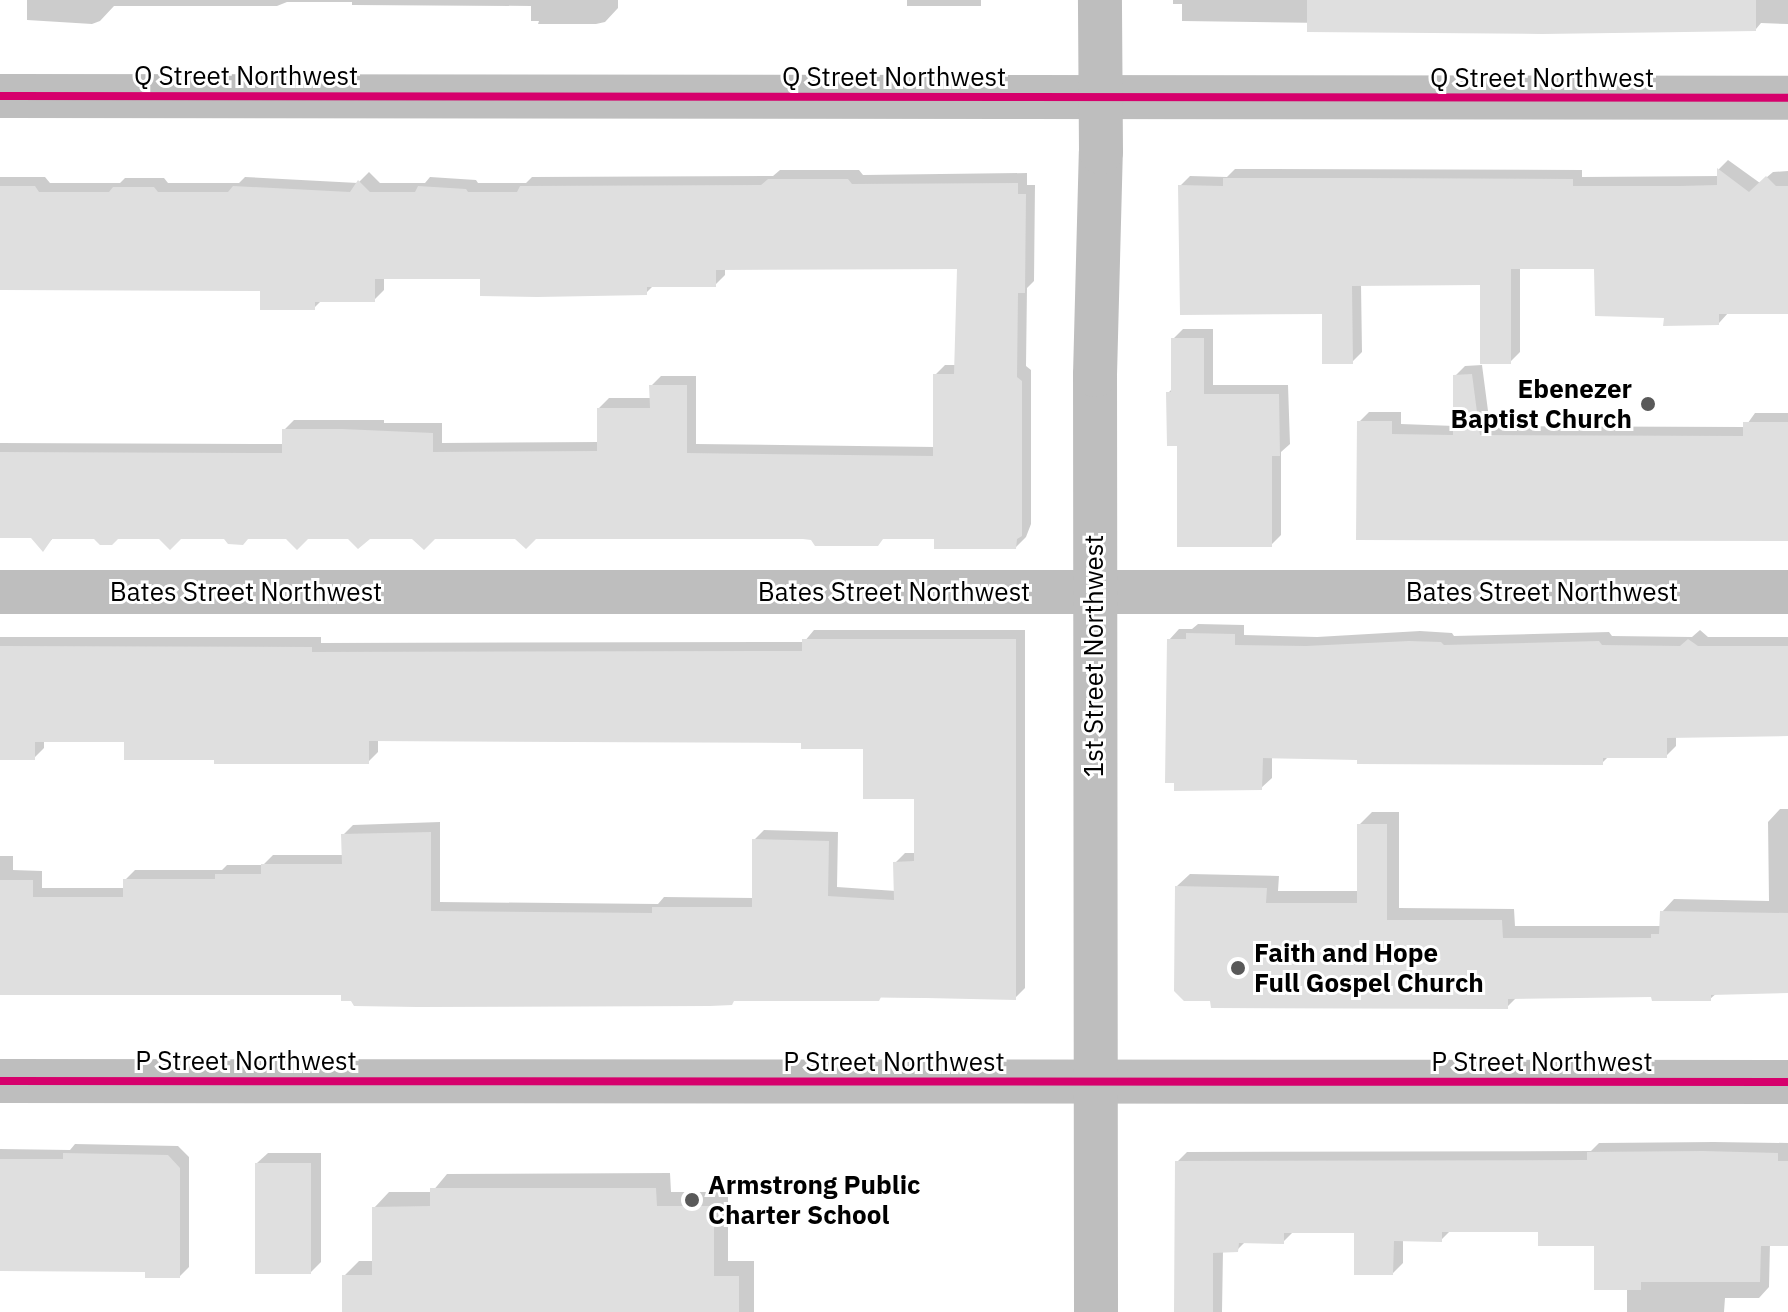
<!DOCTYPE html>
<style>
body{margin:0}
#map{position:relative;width:1788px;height:1312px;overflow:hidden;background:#fff;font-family:"IBM Plex Sans",sans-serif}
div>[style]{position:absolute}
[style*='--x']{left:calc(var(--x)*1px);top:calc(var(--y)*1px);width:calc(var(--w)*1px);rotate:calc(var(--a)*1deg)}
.shadow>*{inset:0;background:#0003;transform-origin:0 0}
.building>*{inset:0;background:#dfdfdf;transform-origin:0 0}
.minor>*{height:44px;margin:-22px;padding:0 22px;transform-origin:22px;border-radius:22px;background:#bebebe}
.cycleway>*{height:8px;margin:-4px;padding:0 4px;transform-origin:4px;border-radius:4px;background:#d6006c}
.dots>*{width:22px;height:22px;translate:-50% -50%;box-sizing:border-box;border:4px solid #fff;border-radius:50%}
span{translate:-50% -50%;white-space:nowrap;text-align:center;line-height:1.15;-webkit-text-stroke:6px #fff;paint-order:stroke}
.street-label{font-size:26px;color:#000}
.poi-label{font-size:26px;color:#000;font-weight:700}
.right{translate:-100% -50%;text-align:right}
.left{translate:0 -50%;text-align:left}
</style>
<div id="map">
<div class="shadow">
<div style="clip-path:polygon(27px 0,618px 0,618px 8px,605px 22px,596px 24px,538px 24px,539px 21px,531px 21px,531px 6px,352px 5px,352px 2px,287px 2px,277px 6px,114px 6px,100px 21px,92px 24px,27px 20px)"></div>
<div style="left:907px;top:0;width:74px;height:6px"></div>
<div style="clip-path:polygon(1173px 0,1788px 0,1788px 24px,1761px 23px,1756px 29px,1182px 21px,1182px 4px,1173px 4px)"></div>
<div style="clip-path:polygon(1728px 160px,1760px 183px,1773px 172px,1788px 171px,1788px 312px,1729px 312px,1719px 323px,1666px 316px,1596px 267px,1520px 267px,1520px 352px,1510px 362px,1482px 283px,1361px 284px,1362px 352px,1352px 362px,1324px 312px,1180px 186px,1190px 176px,1227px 177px,1235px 169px,1582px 170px,1582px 177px,1719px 176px,1719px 169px)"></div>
<div style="clip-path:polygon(780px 170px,859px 170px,863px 175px,1027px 173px,1027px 185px,1035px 185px,1034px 281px,1027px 288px,1026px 366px,1031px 370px,1031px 524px,1026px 537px,1016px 547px,936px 537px,54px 537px,43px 549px,32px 536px,0 536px,0 443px,284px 444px,284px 430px,294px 420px,384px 420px,384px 423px,442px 423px,442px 443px,599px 442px,599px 408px,609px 398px,652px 398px,651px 386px,661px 376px,696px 376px,696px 444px,935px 447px,935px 375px,945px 365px,956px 365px,959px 267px,725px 268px,725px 275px,715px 285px,654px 285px,646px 293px,482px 277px,384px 277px,384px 290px,374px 300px,322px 300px,314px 308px,262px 289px,0 289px,0 177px,45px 177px,50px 183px,120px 183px,125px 178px,164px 178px,168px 183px,239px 183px,245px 177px,358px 183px,369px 172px,380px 183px,425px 183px,430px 177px,476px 180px,478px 183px,526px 183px,532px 177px,773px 176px)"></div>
<div style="clip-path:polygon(1183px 329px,1213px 329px,1213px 385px,1288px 385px,1290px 444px,1281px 452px,1281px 535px,1271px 545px,1179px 444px,1168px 393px,1173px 388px,1173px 339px)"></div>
<div style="clip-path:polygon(1482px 365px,1490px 426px,1745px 427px,1755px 413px,1788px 413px,1788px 539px,1358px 538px,1359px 422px,1369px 412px,1401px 412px,1401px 424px,1455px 426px,1455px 376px,1465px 366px)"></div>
<div style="clip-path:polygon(1198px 624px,1244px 625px,1244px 635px,1317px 637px,1420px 631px,1452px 633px,1454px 636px,1609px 632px,1612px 636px,1692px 637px,1700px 630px,1708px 637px,1788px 637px,1788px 734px,1676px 736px,1676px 746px,1666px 756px,1609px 756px,1602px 763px,1272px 756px,1272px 778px,1261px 788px,1169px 640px,1179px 629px,1192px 629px)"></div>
<div style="clip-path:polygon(814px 630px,1025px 630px,1025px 988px,1015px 998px,0 993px,0 856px,13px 856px,13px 870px,42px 871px,42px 888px,125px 888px,125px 880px,135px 870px,222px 870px,227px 865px,263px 865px,273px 855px,344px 855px,343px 835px,353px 825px,440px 822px,440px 902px,658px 904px,664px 897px,754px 898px,754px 840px,764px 830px,838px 832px,837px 887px,896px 891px,895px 863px,905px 853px,916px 853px,916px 797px,865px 747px,803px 741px,378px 739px,378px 752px,368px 762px,216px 758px,126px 740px,44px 740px,44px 748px,34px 758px,0 758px,0 637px,321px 637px,321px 643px,804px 642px)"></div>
<div style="clip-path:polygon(1780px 809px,1788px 809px,1788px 992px,1717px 993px,1710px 999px,1653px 995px,1517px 997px,1507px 1007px,1177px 886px,1190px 874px,1279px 876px,1278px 891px,1359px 891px,1359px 825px,1372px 812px,1399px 812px,1399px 908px,1514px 909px,1515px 926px,1662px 926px,1662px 912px,1674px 899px,1769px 901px,1768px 822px)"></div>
<div style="clip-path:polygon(1714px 1142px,1788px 1143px,1788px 1244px,1770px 1244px,1769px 1287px,1759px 1298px,1725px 1298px,1724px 1312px,1627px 1312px,1627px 1288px,1596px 1244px,1540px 1230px,1451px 1230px,1441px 1240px,1403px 1239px,1403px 1263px,1393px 1273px,1356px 1231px,1294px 1231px,1283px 1242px,1246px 1241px,1237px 1250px,1223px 1251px,1222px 1312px,1177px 1312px,1177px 1162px,1187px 1152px,1591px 1151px,1599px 1143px)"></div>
<div style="clip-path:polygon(75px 1144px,178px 1146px,189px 1157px,189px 1267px,180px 1276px,147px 1271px,0 1269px,0 1149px,70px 1150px)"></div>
<div style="clip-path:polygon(268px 1153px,321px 1153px,321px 1262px,311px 1272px,257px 1163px)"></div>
<div style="clip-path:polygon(670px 1173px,671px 1192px,728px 1192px,728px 1261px,754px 1261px,754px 1312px,344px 1312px,344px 1276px,359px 1261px,374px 1261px,374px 1208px,389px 1192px,432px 1192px,447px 1174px)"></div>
</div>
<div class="building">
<div style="clip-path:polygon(1307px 0,1756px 0,1756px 31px,1542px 34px,1307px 32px)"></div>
<div style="clip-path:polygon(1717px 168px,1749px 192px,1766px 176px,1776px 186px,1788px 186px,1788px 314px,1719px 314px,1719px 325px,1663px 326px,1664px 318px,1595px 316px,1594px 269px,1511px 269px,1511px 364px,1480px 364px,1480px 285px,1352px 286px,1353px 364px,1322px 364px,1322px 314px,1180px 315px,1178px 185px,1223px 186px,1223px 178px,1364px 178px,1573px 179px,1573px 186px,1680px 186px,1717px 185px)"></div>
<div style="clip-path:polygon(768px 179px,848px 179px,852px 184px,1018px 183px,1018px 194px,1026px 194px,1025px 293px,1018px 293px,1017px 377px,1022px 381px,1022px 536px,1017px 539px,1016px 549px,934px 549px,934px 539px,883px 539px,878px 546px,815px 546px,811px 540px,803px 539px,536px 539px,526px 549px,515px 539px,435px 539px,424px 550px,412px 539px,370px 539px,358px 549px,348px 539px,308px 539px,297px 550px,286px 539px,248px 539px,243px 545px,228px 544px,224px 539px,181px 539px,170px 550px,159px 539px,118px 539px,112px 545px,100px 545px,94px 539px,52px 539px,43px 552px,31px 538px,0 538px,0 452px,282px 453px,282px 429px,342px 429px,433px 433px,433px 452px,597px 451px,597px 408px,650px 408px,649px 385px,687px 385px,687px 453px,933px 456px,933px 374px,954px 374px,957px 269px,716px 270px,716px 287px,647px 287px,647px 295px,537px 297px,480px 296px,480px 279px,375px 279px,375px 302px,315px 302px,315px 310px,260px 310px,260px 291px,0 290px,0 186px,35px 186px,39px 192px,109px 192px,113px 187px,154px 187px,158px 192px,228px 192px,233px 186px,350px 192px,358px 180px,370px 192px,415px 192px,418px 186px,466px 189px,468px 192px,517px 192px,520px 186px,761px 185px)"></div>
<div style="clip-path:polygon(1171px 338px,1204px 338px,1204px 394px,1279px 394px,1280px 456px,1272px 456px,1272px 547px,1177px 547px,1177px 446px,1167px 446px,1166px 392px,1171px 392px)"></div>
<div style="clip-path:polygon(1472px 374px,1480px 435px,1743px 436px,1743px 422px,1788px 422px,1788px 541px,1356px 540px,1357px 421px,1392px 421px,1392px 434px,1453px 435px,1453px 375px)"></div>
<div style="clip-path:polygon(1186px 633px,1235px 634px,1235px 645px,1306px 646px,1409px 641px,1441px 642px,1444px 645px,1599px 641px,1602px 645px,1680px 646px,1688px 639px,1698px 646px,1788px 646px,1788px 736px,1667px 738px,1667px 758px,1603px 758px,1603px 765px,1357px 764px,1357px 760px,1263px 758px,1262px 790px,1174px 791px,1174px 783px,1165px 783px,1167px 639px,1186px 639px)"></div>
<div style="clip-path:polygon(802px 639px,1016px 639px,1016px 1000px,881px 997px,879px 1001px,734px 1001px,732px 1005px,710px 1006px,417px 1007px,354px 1006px,351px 1001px,341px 1001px,341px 995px,0 995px,0 880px,33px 880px,33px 897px,123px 897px,123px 879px,215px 879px,215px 874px,261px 874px,261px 864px,342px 864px,341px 834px,431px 832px,431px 911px,652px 913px,652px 907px,752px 907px,752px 839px,829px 841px,828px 896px,894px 900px,893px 862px,914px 861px,914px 799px,863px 799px,863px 749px,801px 749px,801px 743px,369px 741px,369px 764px,214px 764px,214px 760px,124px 760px,124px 742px,35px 742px,35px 760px,0 760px,0 646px,312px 647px,312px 652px,802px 651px)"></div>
<div style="clip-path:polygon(1357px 824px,1387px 824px,1387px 920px,1502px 920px,1503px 938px,1651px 938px,1651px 934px,1659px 934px,1660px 911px,1788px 913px,1788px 993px,1711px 995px,1711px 1001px,1652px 1001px,1651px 997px,1508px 999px,1508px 1009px,1211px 1008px,1210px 1001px,1184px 1001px,1174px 991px,1175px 886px,1267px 888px,1266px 903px,1357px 903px)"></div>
<div style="clip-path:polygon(1703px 1151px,1778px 1153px,1778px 1161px,1788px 1161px,1788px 1246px,1761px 1246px,1760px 1282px,1641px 1282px,1641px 1290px,1594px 1290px,1594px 1246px,1538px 1246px,1538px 1232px,1442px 1232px,1442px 1242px,1394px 1241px,1393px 1275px,1354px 1275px,1354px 1233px,1284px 1233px,1284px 1244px,1239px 1243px,1238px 1252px,1213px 1253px,1213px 1312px,1174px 1312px,1175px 1161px,1587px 1160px,1587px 1152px)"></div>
<div style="clip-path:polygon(63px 1153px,168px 1155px,180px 1168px,180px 1278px,145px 1278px,145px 1272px,0 1271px,0 1159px,63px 1159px)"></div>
<div style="left:255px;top:1163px;width:56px;height:111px"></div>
<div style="clip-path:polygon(430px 1188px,656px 1188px,657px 1206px,714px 1206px,714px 1276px,739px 1276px,739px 1312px,342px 1312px,342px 1275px,372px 1275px,372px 1207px,430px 1206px)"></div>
</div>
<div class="minor">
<div style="--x:0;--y:96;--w:1788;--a:0.06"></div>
<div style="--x:0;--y:592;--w:1788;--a:0"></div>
<div style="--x:0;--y:1081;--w:1788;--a:0.03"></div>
<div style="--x:1096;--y:1312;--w:937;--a:-90.06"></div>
<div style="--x:1095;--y:375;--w:223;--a:-88.5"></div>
<div style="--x:1101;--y:152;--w:152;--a:-90.4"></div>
</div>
<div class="cycleway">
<div style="--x:0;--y:96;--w:1788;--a:0.06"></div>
<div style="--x:0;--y:1081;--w:1788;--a:0.03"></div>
</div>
<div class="dots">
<div style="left:1648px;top:404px;background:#595959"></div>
<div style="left:1238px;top:968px;background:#595959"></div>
<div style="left:692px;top:1200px;background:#595959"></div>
</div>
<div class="street-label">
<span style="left:246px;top:76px">Q Street Northwest</span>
<span style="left:894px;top:77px">Q Street Northwest</span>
<span style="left:1542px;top:78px">Q Street Northwest</span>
<span style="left:246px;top:592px">Bates Street Northwest</span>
<span style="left:894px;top:592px">Bates Street Northwest</span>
<span style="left:1542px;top:592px">Bates Street Northwest</span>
<span style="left:1094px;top:656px;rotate:-90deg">1st Street Northwest</span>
<span style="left:246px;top:1061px">P Street Northwest</span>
<span style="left:894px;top:1062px">P Street Northwest</span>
<span style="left:1542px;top:1062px">P Street Northwest</span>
</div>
<div class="poi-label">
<span class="right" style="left:1632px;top:404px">Ebenezer<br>Baptist Church</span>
<span class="left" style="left:1254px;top:968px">Faith and Hope<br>Full Gospel Church</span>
<span class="left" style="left:708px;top:1200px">Armstrong Public<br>Charter School</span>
</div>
</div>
